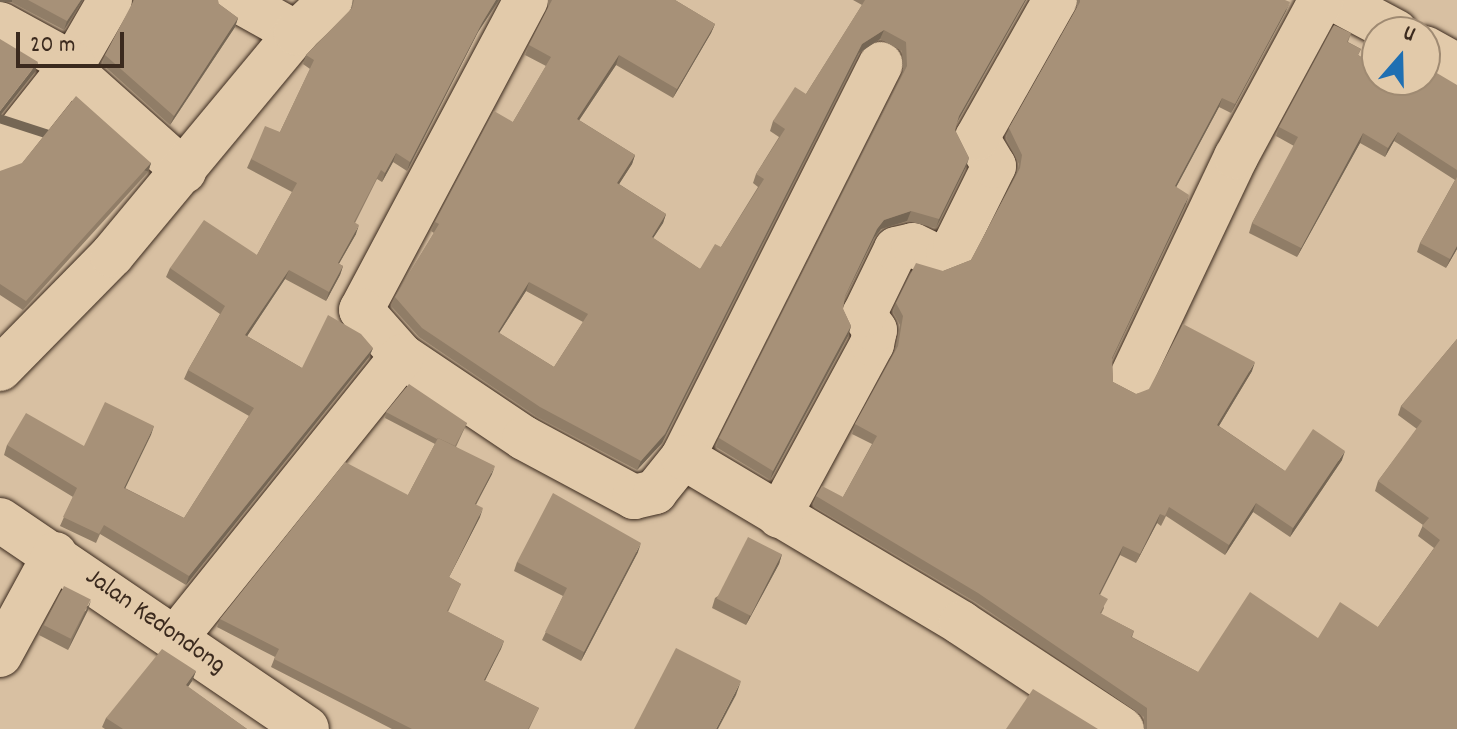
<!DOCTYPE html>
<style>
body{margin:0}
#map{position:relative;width:1457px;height:729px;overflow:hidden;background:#d8c0a2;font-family:Dekko,sans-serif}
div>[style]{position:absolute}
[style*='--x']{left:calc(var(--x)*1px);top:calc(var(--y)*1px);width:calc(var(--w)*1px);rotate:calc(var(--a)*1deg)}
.roads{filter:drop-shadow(0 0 2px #3b2a1e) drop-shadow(0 0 2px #3b2a1e)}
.minor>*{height:44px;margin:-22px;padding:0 22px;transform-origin:22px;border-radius:22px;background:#e2caaa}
.wall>*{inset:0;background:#907d67}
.shaded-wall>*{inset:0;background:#756654;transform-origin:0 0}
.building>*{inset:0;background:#a79178;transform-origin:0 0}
span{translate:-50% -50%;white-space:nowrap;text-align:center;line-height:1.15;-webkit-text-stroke:8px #e2caaa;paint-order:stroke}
.street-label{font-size:26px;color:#3b2a1e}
.north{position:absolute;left:1361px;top:16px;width:80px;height:80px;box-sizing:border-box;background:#e2caaa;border:2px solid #9f8a72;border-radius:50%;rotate:20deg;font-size:22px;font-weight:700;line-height:32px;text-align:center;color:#3b2a1e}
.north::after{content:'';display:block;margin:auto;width:28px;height:36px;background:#1f6fb2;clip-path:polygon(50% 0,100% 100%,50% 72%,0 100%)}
.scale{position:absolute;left:16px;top:32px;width:108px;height:36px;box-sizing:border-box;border:4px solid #3b2a1e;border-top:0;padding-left:10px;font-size:24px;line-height:28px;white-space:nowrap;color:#3b2a1e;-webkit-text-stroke:6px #e2caaa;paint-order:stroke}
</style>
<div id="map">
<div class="roads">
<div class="minor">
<div style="--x:110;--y:0;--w:74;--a:120"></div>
<div style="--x:73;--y:64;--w:18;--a:61"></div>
<div style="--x:82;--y:80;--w:137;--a:41.7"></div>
<div style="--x:237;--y:0;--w:68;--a:29.2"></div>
<div style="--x:526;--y:0;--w:351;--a:118"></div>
<div style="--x:361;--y:310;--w:62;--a:48.3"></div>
<div style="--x:402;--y:356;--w:147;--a:33.9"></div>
<div style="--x:524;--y:438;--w:125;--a:28.2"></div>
<div style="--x:634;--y:497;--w:22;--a:-13"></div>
<div style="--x:655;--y:492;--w:45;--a:-51.3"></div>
<div style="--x:683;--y:457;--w:440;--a:-63.3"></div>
<div style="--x:1336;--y:0;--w:68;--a:28.1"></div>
<div style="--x:0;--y:24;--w:83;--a:28.7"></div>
<div style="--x:73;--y:64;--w:117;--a:128.4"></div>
<div style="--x:1425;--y:48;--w:37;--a:29"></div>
<div style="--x:0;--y:369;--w:160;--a:-45.5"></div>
<div style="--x:112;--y:255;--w:288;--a:-50.3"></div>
<div style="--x:296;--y:33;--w:48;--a:-43.3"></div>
<div style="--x:1131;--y:378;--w:245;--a:-64.6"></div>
<div style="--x:1236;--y:157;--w:179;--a:-61.6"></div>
<div style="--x:683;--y:457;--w:324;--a:30.8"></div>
<div style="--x:961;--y:623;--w:193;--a:33.4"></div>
<div style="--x:779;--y:516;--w:196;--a:-61.6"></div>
<div style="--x:872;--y:344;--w:14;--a:-78"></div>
<div style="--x:875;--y:330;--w:19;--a:-126"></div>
<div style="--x:864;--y:315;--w:73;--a:-64.1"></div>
<div style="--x:896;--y:249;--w:17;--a:-13"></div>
<div style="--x:913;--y:245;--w:25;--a:26"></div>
<div style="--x:936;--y:256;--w:12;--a:-9"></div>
<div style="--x:948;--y:254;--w:11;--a:-52"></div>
<div style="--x:955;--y:245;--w:88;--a:-63.7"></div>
<div style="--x:994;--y:166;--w:33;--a:-121"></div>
<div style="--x:977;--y:138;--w:159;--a:-60.5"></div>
<div style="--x:0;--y:520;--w:371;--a:34.2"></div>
<div style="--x:177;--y:636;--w:359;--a:-51.2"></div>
<div style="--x:0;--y:655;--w:115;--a:-61.4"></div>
</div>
</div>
<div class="wall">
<div style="clip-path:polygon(0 0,83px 0,64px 30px,11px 2px,0 2px)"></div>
<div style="clip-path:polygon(353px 0,499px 0,478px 32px,407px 171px,393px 162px,382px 182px,377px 179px,355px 223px,356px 234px,339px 264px,343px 266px,340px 275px,326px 301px,285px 279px,247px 336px,302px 368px,373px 348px,369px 357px,186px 585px,100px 534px,96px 543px,60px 526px,73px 497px,4px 455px,7px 445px,84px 446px,154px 426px,125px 488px,184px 518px,249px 416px,184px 379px,188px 370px,220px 314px,166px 277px,170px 268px,257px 255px,292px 192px,247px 168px,251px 159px,280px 132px,310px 69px,303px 64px,306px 55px,351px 10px)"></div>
<div style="clip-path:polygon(evenodd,548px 0,675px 0,715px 24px,711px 33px,673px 98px,616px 65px,579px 120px,635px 155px,632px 164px,619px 184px,666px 214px,663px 223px,653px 238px,700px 269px,721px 247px,758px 187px,753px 183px,756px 174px,779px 137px,770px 131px,773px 121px,806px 94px,862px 5px,853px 0,1026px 0,957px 122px,955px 130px,969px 158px,936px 228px,907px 221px,881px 229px,874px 238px,844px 299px,843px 309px,851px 326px,848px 336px,770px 480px,716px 447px,719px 438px,903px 73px,902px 51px,880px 39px,859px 53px,662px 443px,637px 470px,537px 417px,419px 337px,391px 306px,395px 297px,434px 233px,431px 231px,435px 222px,513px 122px,546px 66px,525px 55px,529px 45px,548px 8px,548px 0,526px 291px,583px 322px,554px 367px,499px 333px,526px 291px)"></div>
<div style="clip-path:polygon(1077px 0,1285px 0,1286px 11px,1231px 113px,1219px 107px,1176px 187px,1186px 204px,1112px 360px,1113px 382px,1136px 394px,1252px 371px,1219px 426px,1285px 471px,1342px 460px,1290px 537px,1253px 512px,1225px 555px,1166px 516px,1161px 526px,1157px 523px,1136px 563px,1120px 555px,1100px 595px,1104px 608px,1101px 614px,1134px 631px,1132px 637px,1198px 672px,1318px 638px,1378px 627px,1434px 548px,1418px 536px,1423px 525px,1375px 491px,1378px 481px,1417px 429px,1398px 415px,1401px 406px,1457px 339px,1457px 729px,1144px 729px,1144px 717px,975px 602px,813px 506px,816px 496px,843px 497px,872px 444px,852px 434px,855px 424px,895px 351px,900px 325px,893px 312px,896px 303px,943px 271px,971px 260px,1017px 173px,1019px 164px,1006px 138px,1009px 128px,1077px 8px)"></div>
<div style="clip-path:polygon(219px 4px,238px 18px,235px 27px,170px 125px,102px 64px,105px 55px)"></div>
<div style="clip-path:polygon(1351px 33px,1348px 42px,1361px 49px,1358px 55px,1403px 83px,1457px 85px,1457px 249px,1446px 268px,1417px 252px,1420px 243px,1455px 180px,1394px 141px,1385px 157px,1360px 143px,1297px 257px,1249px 233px,1252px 223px,1294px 146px,1276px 136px,1279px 127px)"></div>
<div style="clip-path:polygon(151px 163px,148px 172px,23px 310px,0 295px,0 171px)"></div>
<div style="clip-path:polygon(386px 412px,467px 423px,456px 447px,492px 474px,476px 505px,480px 517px,449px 577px,461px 584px,448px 612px,504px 641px,485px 681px,539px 708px,529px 729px,392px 729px,271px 667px,275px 657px,217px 627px,220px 619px,408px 495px,435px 444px,385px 418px)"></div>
<div style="clip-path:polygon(638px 552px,581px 661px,542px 640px,563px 596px,514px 571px,517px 562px)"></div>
<div style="clip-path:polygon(782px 554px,779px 564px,746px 625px,712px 608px,715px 598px)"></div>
<div style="clip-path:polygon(88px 610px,68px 650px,39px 635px,43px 625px)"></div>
<div style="clip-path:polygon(196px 671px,192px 681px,188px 687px,247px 729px,105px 729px,102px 727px,106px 718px)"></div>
</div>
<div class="shaded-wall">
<div style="left:0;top:0;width:12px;height:2px"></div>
<div style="clip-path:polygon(81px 0,83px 0,64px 30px,67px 21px)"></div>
<div style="clip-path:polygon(496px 0,499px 0,478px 32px,407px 171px,410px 162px,482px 23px)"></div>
<div style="clip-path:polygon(1025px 0,1026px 0,955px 126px,959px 116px)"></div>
<div style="clip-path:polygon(1290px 2px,1286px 11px,1231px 113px,1235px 104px)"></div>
<div style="clip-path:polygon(238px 18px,235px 27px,170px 125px,174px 116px)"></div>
<div style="clip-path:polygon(715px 24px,711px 33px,673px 98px,677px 89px)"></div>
<div style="clip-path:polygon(884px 30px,880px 39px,859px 53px,662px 443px,637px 470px,641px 461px,862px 44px)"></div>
<div style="clip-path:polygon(619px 55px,616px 65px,574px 128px,577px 119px)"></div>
<div style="clip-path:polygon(38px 62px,35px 72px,0 116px,0 111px)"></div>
<div style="clip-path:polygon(1222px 98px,1219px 107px,1172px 195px,1175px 186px)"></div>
<div style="clip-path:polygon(1398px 132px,1394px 141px,1385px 157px,1388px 148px)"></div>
<div style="clip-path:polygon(1363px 133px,1360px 143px,1297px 257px,1301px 248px)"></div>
<div style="clip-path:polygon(396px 153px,393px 162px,382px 182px,385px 173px)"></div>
<div style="clip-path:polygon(635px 155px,632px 164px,614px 192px,617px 183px)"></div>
<div style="clip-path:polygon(969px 158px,966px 167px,936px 228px,939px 219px)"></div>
<div style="left:151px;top:163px;width:9px;height:186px;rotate:108deg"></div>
<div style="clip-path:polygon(1189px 195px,1186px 204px,1108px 367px,1112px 358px)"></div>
<div style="clip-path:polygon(911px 211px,907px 221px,881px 229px,874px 238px,841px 305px,877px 229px,884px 220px)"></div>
<div style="clip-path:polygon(666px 214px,663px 223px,648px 246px,652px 237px)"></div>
<div style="clip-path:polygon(359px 225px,356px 234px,334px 272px,338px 263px)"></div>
<div style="clip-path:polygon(1457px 246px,1457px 249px,1446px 268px,1450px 259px)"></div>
<div style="clip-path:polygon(343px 266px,340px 275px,326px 301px,329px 292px)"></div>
<div style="clip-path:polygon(289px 270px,285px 279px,242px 344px,245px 335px)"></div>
<div style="clip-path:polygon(529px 282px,526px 291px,494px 341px,498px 332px)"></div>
<div style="clip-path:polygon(851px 326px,848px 336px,770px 480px,773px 471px)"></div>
<div style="clip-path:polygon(373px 348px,369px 357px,186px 585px,189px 576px)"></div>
<div style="clip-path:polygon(1255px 362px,1252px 371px,1214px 434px,1217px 425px)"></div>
<div style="clip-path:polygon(154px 426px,151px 435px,121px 497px,124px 488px)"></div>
<div style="clip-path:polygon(1345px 451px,1342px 460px,1290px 537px,1293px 528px)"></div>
<div style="clip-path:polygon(495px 466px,492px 474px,471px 513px,475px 504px)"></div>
<div style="clip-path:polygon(1256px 503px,1253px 512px,1225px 555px,1229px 545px)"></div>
<div style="clip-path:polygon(483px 508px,480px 517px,445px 585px,449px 577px)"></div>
<div style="clip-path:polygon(1160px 514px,1157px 523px,1136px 563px,1140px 554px)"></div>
<div style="clip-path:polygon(641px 543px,638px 552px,581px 661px,584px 652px)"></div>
<div style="clip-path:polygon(1123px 546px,1120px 555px,1095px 603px,1099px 594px)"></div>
<div style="clip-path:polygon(782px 554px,779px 564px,746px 625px,750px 615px)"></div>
<div style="clip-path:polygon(91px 600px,88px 610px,68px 650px,72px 640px)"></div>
<div style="clip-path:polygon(504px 641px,501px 649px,481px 688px,484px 680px)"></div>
<div style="clip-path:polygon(196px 671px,192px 681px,182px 695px,186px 685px)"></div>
<div style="clip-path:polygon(741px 681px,736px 695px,718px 729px,716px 729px)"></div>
</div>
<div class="building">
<div style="clip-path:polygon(28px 0,81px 0,67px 21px)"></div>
<div style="clip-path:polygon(134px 0,218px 0,219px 4px,238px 18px,174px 116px,105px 55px)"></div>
<div style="clip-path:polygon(354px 0,496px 0,482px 23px,410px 162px,396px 153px,385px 173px,381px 170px,354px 222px,359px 225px,338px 263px,343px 266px,329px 292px,289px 270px,245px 335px,302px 368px,328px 315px,361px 334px,373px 348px,189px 576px,104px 525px,99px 534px,63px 517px,77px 488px,7px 445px,26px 413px,84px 446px,105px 402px,154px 426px,124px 488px,184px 518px,254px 408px,188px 370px,225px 306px,170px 268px,204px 220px,257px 255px,297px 183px,251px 159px,265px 126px,280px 132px,314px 60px,306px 55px,352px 8px)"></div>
<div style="clip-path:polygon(evenodd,552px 0,675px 0,715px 24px,677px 89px,619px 55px,577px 119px,635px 155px,617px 183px,666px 214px,652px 237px,700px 269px,715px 244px,721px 247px,764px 179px,756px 174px,785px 129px,773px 121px,795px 87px,806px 94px,865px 0,1025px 0,959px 116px,955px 130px,969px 158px,939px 219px,911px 211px,884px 220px,877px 229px,845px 296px,843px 309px,851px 326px,773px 471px,719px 438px,907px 66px,906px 42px,884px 30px,862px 44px,665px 434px,641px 461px,540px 407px,422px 328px,395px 297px,439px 224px,435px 222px,494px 111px,513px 122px,551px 57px,529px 45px,552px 0,529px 282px,588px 314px,554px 367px,498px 332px,529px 282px)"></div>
<div style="clip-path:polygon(1080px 0,1285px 0,1290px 2px,1235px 104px,1222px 98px,1175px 186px,1189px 195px,1112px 358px,1113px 382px,1136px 394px,1149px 389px,1183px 324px,1255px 362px,1217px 425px,1285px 471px,1313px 429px,1345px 451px,1293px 528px,1256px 503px,1229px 545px,1169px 507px,1165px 516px,1160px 514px,1140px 554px,1123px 546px,1099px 594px,1108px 599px,1100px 613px,1134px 631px,1131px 637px,1198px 672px,1250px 592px,1318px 638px,1340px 602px,1378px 627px,1440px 540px,1422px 526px,1429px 518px,1378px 481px,1422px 421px,1401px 406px,1457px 339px,1457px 729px,1147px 729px,1147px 708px,978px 593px,816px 496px,822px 486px,843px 497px,877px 436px,855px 424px,898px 346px,903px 316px,896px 303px,916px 263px,943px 271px,971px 260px,1020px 168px,1022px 155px,1009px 128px,1080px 2px)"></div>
<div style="clip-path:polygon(1334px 25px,1351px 33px,1347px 42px,1361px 49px,1358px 55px,1377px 67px,1377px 80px,1399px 80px,1403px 83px,1405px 80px,1425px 80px,1425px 66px,1457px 85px,1457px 170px,1398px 132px,1388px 148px,1363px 133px,1301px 248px,1252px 223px,1298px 137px,1279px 127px)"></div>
<div style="clip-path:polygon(0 39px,38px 62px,0 111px)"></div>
<div style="clip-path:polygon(76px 96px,151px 163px,26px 301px,0 284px,0 171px,22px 163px)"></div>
<div style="clip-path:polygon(1457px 177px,1457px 246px,1450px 259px,1420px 243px)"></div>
<div style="clip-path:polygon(409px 384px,467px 423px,455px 446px,438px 438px,437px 439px,386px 412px)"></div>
<div style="clip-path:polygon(438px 438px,495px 466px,475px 504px,483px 508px,449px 577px,461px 584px,447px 611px,504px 641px,484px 680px,539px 708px,528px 729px,412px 729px,274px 659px,279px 649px,220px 619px,345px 462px,408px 495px)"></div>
<div style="clip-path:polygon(553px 493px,641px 543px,584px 652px,545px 632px,567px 588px,517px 562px)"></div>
<div style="left:748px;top:537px;width:38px;height:69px;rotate:27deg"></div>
<div style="left:64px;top:586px;width:30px;height:44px;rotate:27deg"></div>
<div style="clip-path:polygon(676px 648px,741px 681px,716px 729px,634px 729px)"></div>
<div style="clip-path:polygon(162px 649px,196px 671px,186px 685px,247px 729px,123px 729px,106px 718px)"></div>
<div style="clip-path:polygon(1033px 689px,1098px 729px,1006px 729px)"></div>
</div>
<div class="street-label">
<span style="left:155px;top:622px;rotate:35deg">Jalan Kedondong</span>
</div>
<div class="north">U</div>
<div class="scale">20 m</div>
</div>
